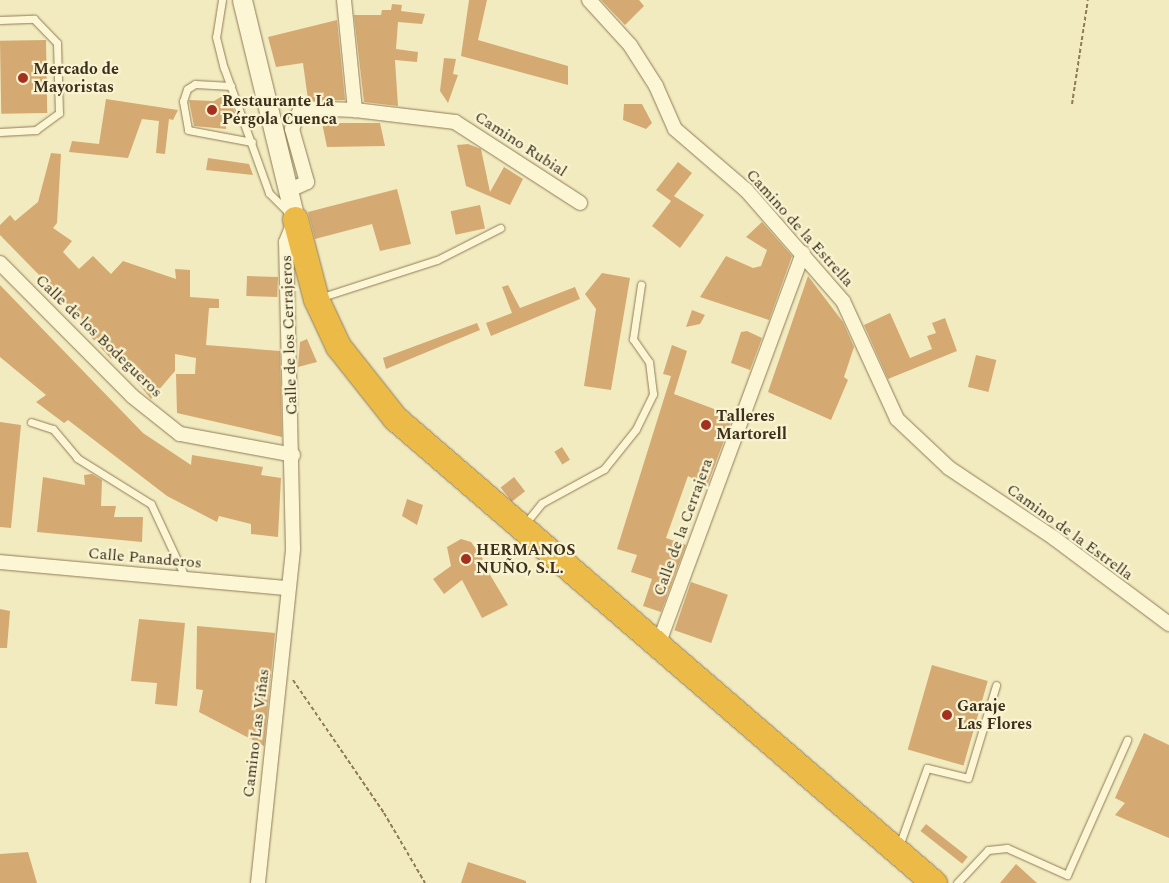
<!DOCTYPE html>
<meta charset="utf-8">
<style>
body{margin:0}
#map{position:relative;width:1169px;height:883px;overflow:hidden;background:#f3ebc0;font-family:Spectral,serif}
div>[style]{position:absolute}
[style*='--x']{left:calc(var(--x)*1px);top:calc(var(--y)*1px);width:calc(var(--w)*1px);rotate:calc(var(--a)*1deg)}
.building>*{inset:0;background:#d5a972;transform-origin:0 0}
.path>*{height:2px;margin-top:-1px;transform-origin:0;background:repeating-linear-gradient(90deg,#8e7c56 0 4px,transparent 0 6.5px)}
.roads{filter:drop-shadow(0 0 1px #8e7c56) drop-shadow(0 0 1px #8e7c56)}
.lane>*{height:7px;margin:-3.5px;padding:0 3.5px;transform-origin:3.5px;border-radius:3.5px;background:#fcf6d5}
.street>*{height:14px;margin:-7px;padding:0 7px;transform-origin:7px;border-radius:7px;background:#fcf6d5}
.secondary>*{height:19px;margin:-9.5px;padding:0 9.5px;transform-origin:9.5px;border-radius:9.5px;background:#fcf6d5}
.highway>*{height:25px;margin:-12.5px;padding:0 12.5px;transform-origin:12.5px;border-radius:12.5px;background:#ecba47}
.dots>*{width:14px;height:14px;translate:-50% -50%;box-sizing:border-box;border:2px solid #f9f3d1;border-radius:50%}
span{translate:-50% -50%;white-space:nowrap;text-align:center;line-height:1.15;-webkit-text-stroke:4.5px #f9f3d1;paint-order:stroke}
.poi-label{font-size:16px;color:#3c301c;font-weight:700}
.left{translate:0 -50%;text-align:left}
.street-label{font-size:16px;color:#3c301c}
</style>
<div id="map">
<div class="building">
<div style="clip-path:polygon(469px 0,487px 0,478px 40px,568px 66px,568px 85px,461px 56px)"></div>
<div style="clip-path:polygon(601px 0,639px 0,644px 6px,625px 25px)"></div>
<div style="clip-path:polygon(392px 4px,402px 5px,401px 11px,425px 14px,422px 24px,398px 22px,396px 49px,418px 52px,417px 62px,395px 60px,398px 106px,364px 102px,354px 15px,381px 15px,382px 10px,391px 10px)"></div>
<div style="clip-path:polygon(337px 20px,345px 100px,308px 100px,303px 63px,276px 67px,268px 37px)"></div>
<div style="left:46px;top:40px;width:73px;height:46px;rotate:89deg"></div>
<div style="clip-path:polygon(444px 58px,456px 59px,453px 74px,458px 75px,448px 103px,440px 91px)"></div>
<div style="clip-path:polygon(224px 95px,228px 96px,235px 113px,226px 119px,226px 129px,194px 126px,189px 100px,214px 101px)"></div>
<div style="clip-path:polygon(106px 99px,178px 110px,173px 120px,169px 119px,165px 154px,156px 153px,159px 121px,142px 119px,128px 158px,69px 152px,72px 141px,99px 144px)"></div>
<div style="clip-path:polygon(624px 104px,642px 104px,652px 123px,646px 129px,623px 120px)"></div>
<div style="clip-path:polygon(322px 123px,380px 123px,385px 146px,327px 147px)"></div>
<div style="clip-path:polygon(468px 144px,481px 149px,490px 192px,504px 167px,523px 179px,510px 205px,466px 186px,457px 145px)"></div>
<div style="clip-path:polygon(51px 153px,61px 154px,57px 223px,53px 228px,72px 241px,63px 252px,79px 269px,93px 256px,111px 274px,123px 261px,176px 279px,175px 269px,190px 270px,190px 297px,219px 299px,219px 308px,209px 308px,206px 345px,280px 351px,282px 437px,177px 413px,176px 374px,195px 374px,196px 358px,175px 354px,175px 371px,151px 399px,136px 381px,141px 375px,118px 350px,111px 359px,79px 324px,82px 319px,0 235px,0 225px,10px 215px,15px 221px,38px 202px)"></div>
<div style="clip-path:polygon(208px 158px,249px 164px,253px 175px,206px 170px)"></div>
<div style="clip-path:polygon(678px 162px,692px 173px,674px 196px,704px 215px,680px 248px,652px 226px,671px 201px,656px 190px)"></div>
<div style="clip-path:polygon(397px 189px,411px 244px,380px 251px,372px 224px,315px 239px,308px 212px)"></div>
<div style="left:480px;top:205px;width:24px;height:30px;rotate:78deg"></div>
<div style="clip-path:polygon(762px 222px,792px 256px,769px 320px,700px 297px,726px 256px,753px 268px,761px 266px,767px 250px,746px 237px)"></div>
<div style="clip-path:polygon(602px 273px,630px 278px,611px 390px,584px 386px,596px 309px,585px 294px)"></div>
<div style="left:247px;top:276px;width:31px;height:20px;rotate:2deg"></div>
<div style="clip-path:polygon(808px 276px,843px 322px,854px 347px,844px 377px,848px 380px,831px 420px,768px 392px)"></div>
<div style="clip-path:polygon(0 285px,143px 433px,191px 465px,192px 455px,263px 467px,261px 475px,281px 478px,278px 537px,251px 534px,251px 524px,219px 516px,217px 522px,167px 496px,68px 420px,64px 423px,36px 402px,46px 395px,0 357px)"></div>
<div style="clip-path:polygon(508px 285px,520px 308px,575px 287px,580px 299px,491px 336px,486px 323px,512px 313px,502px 287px)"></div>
<div style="clip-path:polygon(692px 310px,705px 315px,700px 324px,686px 327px)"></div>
<div style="clip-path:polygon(890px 313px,910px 358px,932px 349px,927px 336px,936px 333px,932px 323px,945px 318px,957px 351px,888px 379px,864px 325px)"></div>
<div style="clip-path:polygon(477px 323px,480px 330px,386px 369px,383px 358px)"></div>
<div style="clip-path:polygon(747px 331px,762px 338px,750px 370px,731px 363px,741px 332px)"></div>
<div style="clip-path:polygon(307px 339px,317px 362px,298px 367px,300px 342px)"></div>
<div style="clip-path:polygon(672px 345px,687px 351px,674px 394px,733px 416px,707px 486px,688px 476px,666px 538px,686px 545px,661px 612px,643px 606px,652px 579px,631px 572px,637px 555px,617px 549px,671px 376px,663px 374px)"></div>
<div style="left:976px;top:355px;width:21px;height:33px;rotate:14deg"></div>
<div style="clip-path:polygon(0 422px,21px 425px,11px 528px,0 527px)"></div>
<div style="left:562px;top:447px;width:15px;height:9px;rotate:58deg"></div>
<div style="clip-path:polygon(92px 474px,102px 480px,101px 506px,116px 506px,114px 517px,143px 517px,142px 542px,37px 532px,43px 477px,85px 485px,84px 475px)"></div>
<div style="left:514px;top:477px;width:18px;height:17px;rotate:52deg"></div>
<div style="clip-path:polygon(407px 499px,423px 505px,417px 525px,402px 516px)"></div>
<div style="clip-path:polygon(461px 539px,471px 542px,483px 559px,479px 566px,486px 568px,508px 605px,482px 618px,462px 580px,444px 594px,433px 579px,451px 566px,447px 547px)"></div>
<div style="left:691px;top:582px;width:39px;height:51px;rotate:19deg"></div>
<div style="clip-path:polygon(0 609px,10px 611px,7px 648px,0 648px)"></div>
<div style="clip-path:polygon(139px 619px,185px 623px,177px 706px,155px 704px,157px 683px,131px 681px)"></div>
<div style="clip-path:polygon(197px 626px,275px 633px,264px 746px,199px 712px,203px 690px,196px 689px)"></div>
<div style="left:932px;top:665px;width:58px;height:88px;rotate:16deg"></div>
<div style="clip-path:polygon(1144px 733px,1169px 745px,1169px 838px,1115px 815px,1125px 803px,1115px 798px)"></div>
<div style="left:926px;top:824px;width:53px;height:9px;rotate:38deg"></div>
<div style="clip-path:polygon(28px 852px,37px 883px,0 883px,0 854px)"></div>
<div style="clip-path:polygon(468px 862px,526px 881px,526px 883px,461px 883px)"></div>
<div style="clip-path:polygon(1016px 864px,1037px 883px,1000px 883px)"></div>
</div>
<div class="path">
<div style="--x:1072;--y:104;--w:105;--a:-81.3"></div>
<div style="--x:293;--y:680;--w:161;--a:55.6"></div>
<div style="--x:384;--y:813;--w:81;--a:59.6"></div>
</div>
<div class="roads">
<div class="lane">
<div style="--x:222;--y:0;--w:37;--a:99"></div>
<div style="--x:216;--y:37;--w:32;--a:76"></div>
<div style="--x:224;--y:68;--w:133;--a:70.2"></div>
<div style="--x:269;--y:193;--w:27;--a:45"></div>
<div style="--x:0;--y:20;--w:34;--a:-2"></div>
<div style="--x:34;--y:19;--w:33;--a:46"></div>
<div style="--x:57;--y:43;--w:70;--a:88.4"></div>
<div style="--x:59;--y:113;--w:29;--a:144"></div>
<div style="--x:36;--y:130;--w:36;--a:177"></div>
<div style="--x:231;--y:86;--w:36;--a:-177"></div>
<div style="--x:195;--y:84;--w:9;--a:148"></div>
<div style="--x:187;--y:89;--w:13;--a:108"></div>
<div style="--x:183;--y:101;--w:29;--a:80"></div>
<div style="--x:188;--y:130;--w:65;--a:10.6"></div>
<div style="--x:319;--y:298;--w:124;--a:-17.9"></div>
<div style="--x:437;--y:260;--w:71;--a:-26.9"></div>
<div style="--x:31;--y:422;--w:23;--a:18"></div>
<div style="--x:53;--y:429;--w:38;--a:50"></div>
<div style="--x:77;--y:458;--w:87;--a:31.9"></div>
<div style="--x:151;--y:504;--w:83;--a:65"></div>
<div style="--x:524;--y:525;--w:28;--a:-51"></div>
<div style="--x:542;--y:503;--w:71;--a:-28.7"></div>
<div style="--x:604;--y:469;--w:51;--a:-51.3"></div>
<div style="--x:636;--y:429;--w:39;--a:-64"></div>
<div style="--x:653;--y:394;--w:32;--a:-97"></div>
<div style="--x:649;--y:362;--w:28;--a:-125"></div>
<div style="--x:633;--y:339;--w:55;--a:-81.6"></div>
<div style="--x:899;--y:846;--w:83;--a:-70.3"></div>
<div style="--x:927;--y:768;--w:42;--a:13.7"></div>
<div style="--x:968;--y:778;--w:97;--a:-73.2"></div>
<div style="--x:957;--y:883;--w:45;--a:-46.8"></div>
<div style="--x:988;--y:850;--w:19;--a:-6"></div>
<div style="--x:1007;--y:848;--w:66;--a:24.2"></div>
<div style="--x:1067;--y:875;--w:148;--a:-66"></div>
</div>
<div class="street">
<div style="--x:344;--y:0;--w:111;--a:84.3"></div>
<div style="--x:589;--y:0;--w:61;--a:47.7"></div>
<div style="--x:630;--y:45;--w:49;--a:57.6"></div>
<div style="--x:656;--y:86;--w:47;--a:66.2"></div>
<div style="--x:675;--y:129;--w:94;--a:40.7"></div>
<div style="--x:746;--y:190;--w:147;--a:48.9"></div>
<div style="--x:843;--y:301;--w:130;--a:65.4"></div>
<div style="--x:897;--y:419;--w:71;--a:43.3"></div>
<div style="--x:949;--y:468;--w:126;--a:33.7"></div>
<div style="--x:1054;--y:538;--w:144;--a:36.8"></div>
<div style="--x:288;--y:191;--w:21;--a:-25"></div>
<div style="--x:307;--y:182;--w:55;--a:-105.8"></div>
<div style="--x:292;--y:129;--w:23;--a:-67"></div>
<div style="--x:301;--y:108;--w:54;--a:2.1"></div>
<div style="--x:355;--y:110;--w:101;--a:6.8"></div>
<div style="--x:455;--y:122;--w:149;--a:32.9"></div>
<div style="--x:0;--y:263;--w:187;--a:45.2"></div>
<div style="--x:132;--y:396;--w:61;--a:38.4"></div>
<div style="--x:180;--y:434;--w:115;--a:10.5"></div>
<div style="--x:0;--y:562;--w:288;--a:5.2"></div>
<div style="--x:658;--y:645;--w:418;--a:-69.7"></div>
<div style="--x:258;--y:883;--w:336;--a:-84"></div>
<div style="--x:293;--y:549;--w:307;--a:-91.3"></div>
<div style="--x:286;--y:242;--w:22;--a:-68"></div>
</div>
<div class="secondary">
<div style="--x:242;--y:0;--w:225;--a:76.4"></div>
</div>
<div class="highway">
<div style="--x:295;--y:219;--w:83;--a:75.3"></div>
<div style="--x:316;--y:299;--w:52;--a:64.9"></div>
<div style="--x:338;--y:346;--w:92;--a:51.6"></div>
<div style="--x:395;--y:418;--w:712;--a:40.78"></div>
</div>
</div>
<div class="dots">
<div style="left:23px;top:78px;background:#a4301f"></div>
<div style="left:212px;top:110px;background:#a4301f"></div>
<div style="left:706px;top:425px;background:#a4301f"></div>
<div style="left:466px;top:559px;background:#a4301f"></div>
<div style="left:947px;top:715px;background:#a4301f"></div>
</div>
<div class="poi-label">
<span class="left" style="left:33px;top:78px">Mercado de<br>Mayoristas</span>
<span class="left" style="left:222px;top:110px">Restaurante La<br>Pérgola Cuenca</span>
<span class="left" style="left:716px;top:425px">Talleres<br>Martorell</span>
<span class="left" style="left:476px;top:559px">HERMANOS<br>NUÑO, S.L.</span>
<span class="left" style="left:957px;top:715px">Garaje<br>Las Flores</span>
</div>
<div class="street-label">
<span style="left:521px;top:144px;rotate:33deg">Camino Rubial</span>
<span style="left:800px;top:228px;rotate:48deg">Camino de la Estrella</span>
<span style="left:289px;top:335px;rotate:-92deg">Calle de los Cerrajeros</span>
<span style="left:99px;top:336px;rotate:44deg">Calle de los Bodegueros</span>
<span style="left:683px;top:527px;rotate:-70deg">Calle de la Cerrajera</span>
<span style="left:1070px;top:532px;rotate:36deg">Camino de la Estrella</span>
<span style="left:145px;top:558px;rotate:5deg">Calle Panaderos</span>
<span style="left:256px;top:733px;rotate:-83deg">Camino Las Viñas</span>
</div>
</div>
